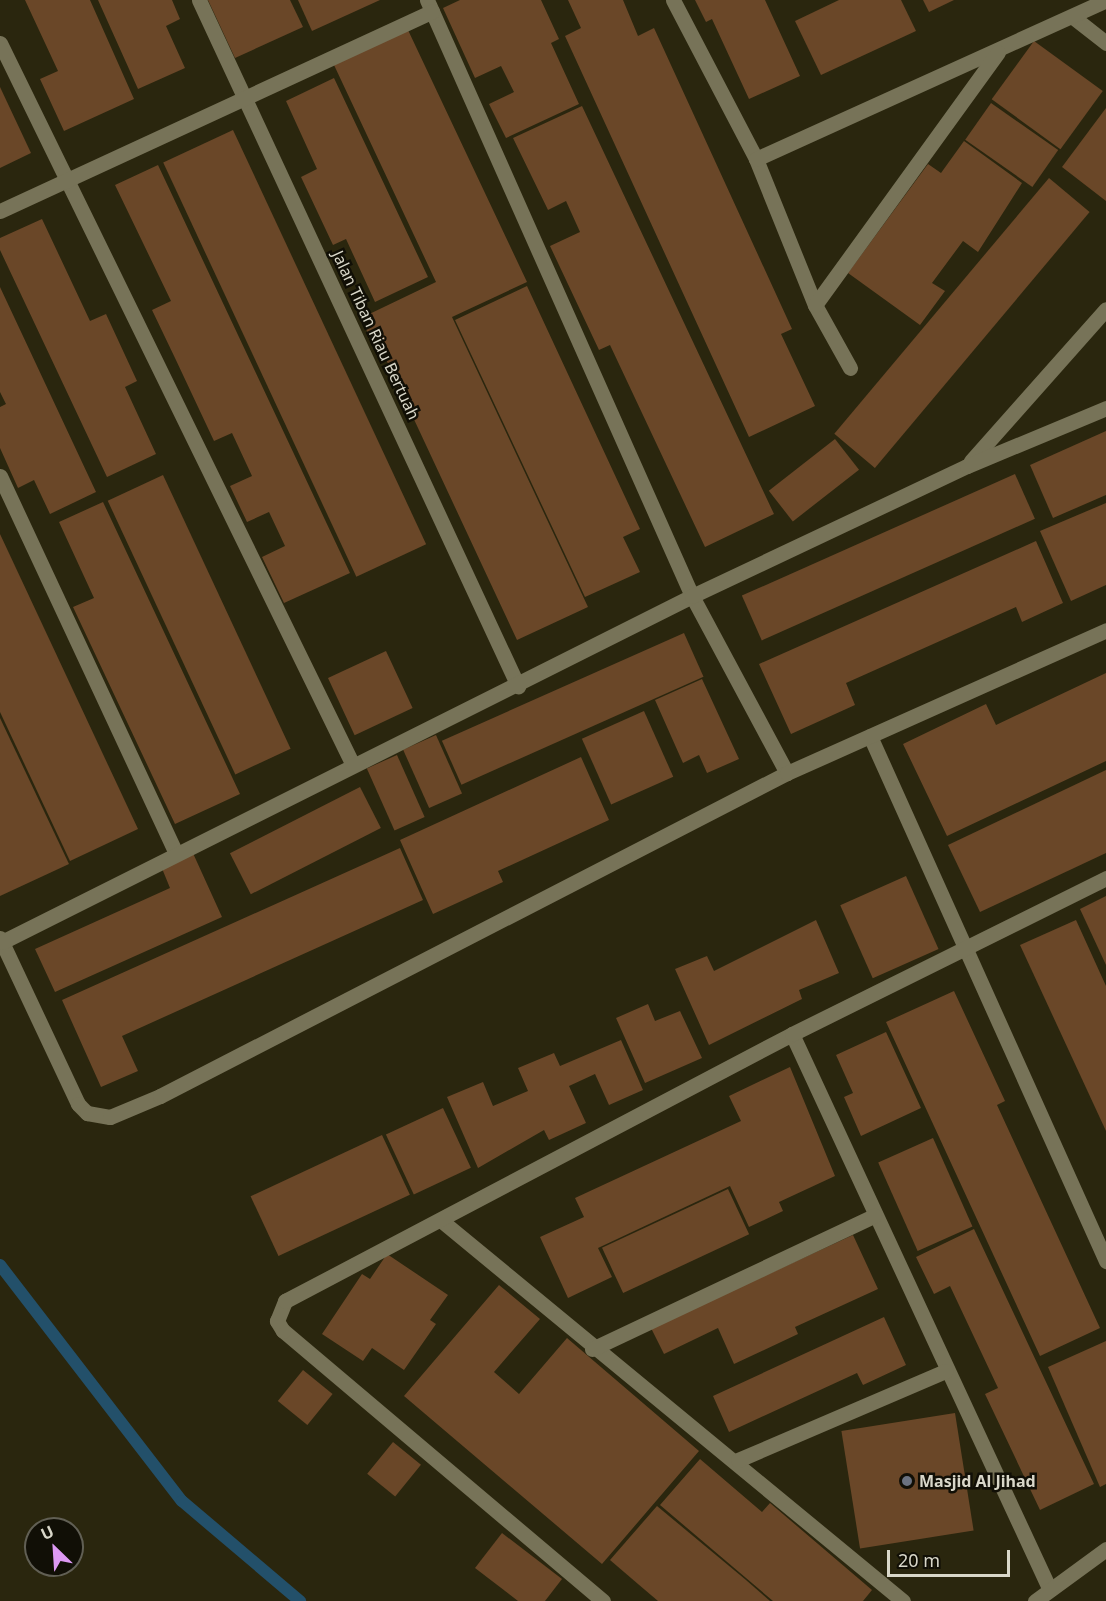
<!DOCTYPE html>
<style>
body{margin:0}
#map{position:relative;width:1106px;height:1601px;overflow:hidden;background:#2a260e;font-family:"Noto Sans",sans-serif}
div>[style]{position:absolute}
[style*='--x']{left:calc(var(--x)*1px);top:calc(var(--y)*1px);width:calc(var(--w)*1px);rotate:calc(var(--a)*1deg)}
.stream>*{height:12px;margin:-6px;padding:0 6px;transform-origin:6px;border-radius:6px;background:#23506a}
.building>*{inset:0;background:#6a4728;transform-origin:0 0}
.minor>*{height:15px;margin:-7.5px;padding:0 7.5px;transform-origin:7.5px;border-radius:7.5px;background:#777358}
.dots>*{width:16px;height:16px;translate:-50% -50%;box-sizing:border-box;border:3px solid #110f06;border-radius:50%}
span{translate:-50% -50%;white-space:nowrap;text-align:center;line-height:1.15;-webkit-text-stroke:5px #110f06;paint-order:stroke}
.street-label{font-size:16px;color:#d9d7c9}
.poi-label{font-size:16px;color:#d9d7c9;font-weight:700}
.left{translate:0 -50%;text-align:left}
.north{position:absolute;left:24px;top:1517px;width:60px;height:60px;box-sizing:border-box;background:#110f06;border:2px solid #615f54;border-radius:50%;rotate:335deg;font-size:16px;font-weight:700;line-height:24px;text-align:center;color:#d9d7c9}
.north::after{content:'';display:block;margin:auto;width:21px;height:27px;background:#dd99f3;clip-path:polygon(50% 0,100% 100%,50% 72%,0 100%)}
.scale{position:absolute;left:887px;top:1550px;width:123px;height:27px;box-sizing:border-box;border:3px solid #d9d7c9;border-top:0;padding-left:8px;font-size:18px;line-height:21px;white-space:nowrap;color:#d9d7c9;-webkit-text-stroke:4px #110f06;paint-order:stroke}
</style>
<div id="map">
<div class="stream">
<div style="--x:0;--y:1265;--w:298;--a:52.4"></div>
<div style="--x:182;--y:1501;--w:155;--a:40.3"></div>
</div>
<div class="building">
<div style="clip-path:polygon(25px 0,90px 0,134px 99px,64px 131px,40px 79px,58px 71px)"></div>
<div style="clip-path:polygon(98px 0,172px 0,180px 19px,166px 26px,185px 68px,138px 89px)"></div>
<div style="clip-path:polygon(208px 0,290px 0,303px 27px,235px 58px)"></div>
<div style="clip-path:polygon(298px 0,380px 0,312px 31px)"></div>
<div style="clip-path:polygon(460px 0,541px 0,559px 39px,551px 43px,579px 104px,506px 138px,489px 104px,514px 92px,501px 66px,475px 78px,443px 8px)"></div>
<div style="clip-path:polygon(568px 0,623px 0,638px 36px,654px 28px,792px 329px,781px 334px,815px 406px,749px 437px,565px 36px,581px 28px)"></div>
<div style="clip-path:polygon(695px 0,765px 0,800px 76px,749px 99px,712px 19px,706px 22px)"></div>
<div style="clip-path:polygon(839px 0,901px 0,916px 31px,821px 75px,795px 21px)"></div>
<div style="clip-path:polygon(923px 0,954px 0,929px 12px)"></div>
<div style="clip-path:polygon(408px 30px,527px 282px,452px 317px,588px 607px,517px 640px,383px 353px,378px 355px,361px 318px,436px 282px,334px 65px)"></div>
<div style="left:1034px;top:41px;width:85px;height:72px;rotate:36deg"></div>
<div style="clip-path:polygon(334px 78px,428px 277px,375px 302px,346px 239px,333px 245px,301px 177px,317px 169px,286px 101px)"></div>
<div style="clip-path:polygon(0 87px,31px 153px,0 168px)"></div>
<div style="left:991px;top:103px;width:82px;height:45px;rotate:35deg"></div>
<div style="clip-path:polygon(582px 106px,774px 514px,705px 547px,610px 345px,599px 350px,550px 246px,580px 232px,566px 201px,548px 210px,513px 138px)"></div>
<div style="clip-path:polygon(1106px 108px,1106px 201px,1062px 167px)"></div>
<div style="left:233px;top:130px;width:457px;height:77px;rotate:65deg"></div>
<div style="clip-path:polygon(964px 141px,1022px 183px,978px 252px,963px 241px,932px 283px,945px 291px,920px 325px,848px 273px,928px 164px,941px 173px)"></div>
<div style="clip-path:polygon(158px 165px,350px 573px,284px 603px,262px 557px,285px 546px,269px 512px,247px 522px,230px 486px,252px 476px,232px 433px,214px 441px,175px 358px,152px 310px,171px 301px,115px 185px)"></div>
<div style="left:1049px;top:178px;width:53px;height:334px;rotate:40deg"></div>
<div style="clip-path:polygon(42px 219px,90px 321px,106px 314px,137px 381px,125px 387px,156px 454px,107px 477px,0 250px,0 238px)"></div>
<div style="clip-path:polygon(527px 286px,640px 529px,623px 537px,640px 572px,585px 597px,455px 320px)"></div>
<div style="clip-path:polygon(0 287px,96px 492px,50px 514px,34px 480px,18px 488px,0 448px,0 407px,6px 404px,0 392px)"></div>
<div style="clip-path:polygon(1106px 431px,1106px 495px,1053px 518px,1030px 465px)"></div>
<div style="left:835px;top:439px;width:39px;height:84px;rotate:52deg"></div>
<div style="left:1015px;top:474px;width:49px;height:299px;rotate:66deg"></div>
<div style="left:163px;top:475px;width:302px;height:61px;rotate:65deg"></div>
<div style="clip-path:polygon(103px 502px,240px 794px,175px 824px,73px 607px,94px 598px,59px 522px)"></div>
<div style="clip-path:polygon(1106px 503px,1106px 585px,1071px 601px,1040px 531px)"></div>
<div style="clip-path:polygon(0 534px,138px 829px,70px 861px,0 712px)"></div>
<div style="clip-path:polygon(1036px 541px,1063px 603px,1022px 622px,1016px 607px,846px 683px,855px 705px,791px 734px,759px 664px)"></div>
<div style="left:684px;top:633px;width:48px;height:265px;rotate:66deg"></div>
<div style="left:386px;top:651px;width:63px;height:64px;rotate:65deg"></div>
<div style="clip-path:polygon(1106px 673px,1106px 761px,947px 836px,903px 744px,986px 704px,996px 725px)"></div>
<div style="clip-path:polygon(702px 679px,739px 759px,707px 773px,699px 755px,683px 763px,655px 700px)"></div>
<div style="left:644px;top:711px;width:72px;height:68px;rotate:66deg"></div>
<div style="clip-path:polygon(0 718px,69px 864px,0 896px)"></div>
<div style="left:436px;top:735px;width:64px;height:36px;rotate:66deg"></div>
<div style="left:397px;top:755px;width:68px;height:33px;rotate:66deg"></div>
<div style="clip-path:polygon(581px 757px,609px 820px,498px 871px,503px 882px,433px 914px,400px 840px)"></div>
<div style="clip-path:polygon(1106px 770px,1106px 853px,980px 912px,948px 845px)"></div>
<div style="left:360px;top:787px;width:46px;height:146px;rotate:63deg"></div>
<div style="clip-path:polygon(400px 848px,423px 900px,122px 1036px,138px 1071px,101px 1087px,62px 1000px)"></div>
<div style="clip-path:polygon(192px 851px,222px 917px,55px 992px,35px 949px,170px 888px,161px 866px)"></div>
<div style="left:906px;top:876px;width:80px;height:72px;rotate:66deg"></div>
<div style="clip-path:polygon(1106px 896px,1106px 965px,1080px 909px)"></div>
<div style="clip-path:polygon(816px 920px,839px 973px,799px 990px,802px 999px,709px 1045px,675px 969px,707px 956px,714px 971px)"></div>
<div style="clip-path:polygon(1076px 920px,1106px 986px,1106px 1131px,1020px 945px)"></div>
<div style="clip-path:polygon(954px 991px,1005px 1101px,997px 1105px,1100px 1328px,1040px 1356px,886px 1022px)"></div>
<div style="clip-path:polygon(648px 1004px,655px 1021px,680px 1011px,702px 1058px,645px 1083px,616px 1018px)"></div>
<div style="clip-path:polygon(886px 1032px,921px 1108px,861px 1136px,844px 1097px,853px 1093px,836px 1055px)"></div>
<div style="clip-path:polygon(621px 1040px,643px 1090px,609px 1105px,595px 1074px,569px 1086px,586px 1123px,549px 1140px,544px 1130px,478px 1168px,447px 1097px,483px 1082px,493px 1106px,528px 1091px,518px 1068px,554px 1053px,560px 1066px)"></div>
<div style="clip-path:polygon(790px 1067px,835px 1176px,779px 1202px,783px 1211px,749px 1227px,730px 1186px,598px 1248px,612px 1277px,568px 1298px,540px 1237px,584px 1217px,575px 1198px,741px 1121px,729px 1096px)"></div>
<div style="left:443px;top:1108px;width:66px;height:63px;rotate:65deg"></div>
<div style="left:382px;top:1135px;width:66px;height:145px;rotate:65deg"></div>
<div style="left:933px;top:1138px;width:97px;height:60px;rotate:66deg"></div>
<div style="left:728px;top:1189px;width:50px;height:139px;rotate:65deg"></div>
<div style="clip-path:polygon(974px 1229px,1094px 1484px,1040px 1510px,985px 1394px,998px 1388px,950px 1286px,934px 1294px,916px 1257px)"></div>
<div style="clip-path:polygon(853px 1235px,878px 1289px,795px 1327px,798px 1334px,734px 1364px,718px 1328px,664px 1354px,651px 1328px)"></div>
<div style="clip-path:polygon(387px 1254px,448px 1295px,430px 1320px,436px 1324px,404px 1370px,372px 1348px,363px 1361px,322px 1334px,362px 1274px,370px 1279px)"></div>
<div style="clip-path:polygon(499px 1285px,540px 1319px,494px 1372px,519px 1394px,567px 1338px,699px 1451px,602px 1564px,404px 1396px)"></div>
<div style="clip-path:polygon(884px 1317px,906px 1365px,863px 1385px,857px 1373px,729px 1432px,713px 1396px)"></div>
<div style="clip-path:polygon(1106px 1341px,1106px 1484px,1100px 1487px,1048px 1367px)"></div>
<div style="left:303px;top:1370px;width:38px;height:40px;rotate:39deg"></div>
<div style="left:955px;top:1413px;width:119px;height:115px;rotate:81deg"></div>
<div style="left:393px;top:1442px;width:36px;height:41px;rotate:39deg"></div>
<div style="clip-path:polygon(700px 1459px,762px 1512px,770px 1503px,872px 1590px,863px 1601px,773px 1601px,660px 1505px)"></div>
<div style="clip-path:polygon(657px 1506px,746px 1580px,770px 1601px,658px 1601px,638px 1584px,610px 1560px)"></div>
<div style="clip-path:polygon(502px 1533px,562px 1579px,545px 1601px,518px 1601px,475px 1568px)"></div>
</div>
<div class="minor">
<div style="--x:199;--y:0;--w:757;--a:65.06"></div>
<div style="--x:427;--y:0;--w:652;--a:66.03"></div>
<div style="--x:692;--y:596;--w:201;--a:61.8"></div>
<div style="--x:673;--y:0;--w:179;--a:62.4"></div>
<div style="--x:756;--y:159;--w:157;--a:68"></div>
<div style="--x:815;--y:305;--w:72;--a:60.9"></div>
<div style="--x:1073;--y:17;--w:42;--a:38.2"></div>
<div style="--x:0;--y:43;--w:801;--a:63.95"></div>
<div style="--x:756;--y:159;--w:384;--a:-24.4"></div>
<div style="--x:0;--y:211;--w:476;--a:-24.8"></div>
<div style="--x:815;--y:305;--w:312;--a:-54.1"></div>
<div style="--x:971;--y:461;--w:203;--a:-48.4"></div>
<div style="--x:0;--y:476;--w:416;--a:65"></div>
<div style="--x:870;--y:736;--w:576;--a:65.79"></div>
<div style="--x:0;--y:938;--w:183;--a:64.8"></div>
<div style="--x:78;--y:1104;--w:13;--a:45"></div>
<div style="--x:87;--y:1113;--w:23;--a:10"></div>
<div style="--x:110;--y:1117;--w:54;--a:-22.8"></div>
<div style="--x:160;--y:1096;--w:705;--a:-27.26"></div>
<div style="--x:787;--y:773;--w:350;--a:-24.1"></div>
<div style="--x:2;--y:942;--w:772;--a:-26.63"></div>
<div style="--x:692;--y:596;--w:304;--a:-25.3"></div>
<div style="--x:967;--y:466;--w:151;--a:-22.6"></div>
<div style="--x:792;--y:1034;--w:611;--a:65.11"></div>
<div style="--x:443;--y:1222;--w:596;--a:39.49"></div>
<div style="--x:592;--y:1349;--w:312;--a:-25.3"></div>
<div style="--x:738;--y:1460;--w:226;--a:-23.2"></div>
<div style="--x:603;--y:1601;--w:419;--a:-139.8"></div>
<div style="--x:283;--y:1331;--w:12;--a:-121"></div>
<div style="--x:277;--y:1321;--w:22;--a:-68"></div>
<div style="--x:285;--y:1301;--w:573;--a:-27.77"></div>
<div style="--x:792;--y:1034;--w:351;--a:-26.4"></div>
<div style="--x:1035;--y:1601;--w:88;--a:-36.2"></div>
</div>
<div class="dots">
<div style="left:907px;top:1481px;background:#6b7280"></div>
</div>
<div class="street-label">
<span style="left:376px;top:335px;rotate:65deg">Jalan Tiban Riau Bertuah</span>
</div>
<div class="poi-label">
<span class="left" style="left:919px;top:1481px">Masjid Al Jihad</span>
</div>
<div class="north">U</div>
<div class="scale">20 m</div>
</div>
